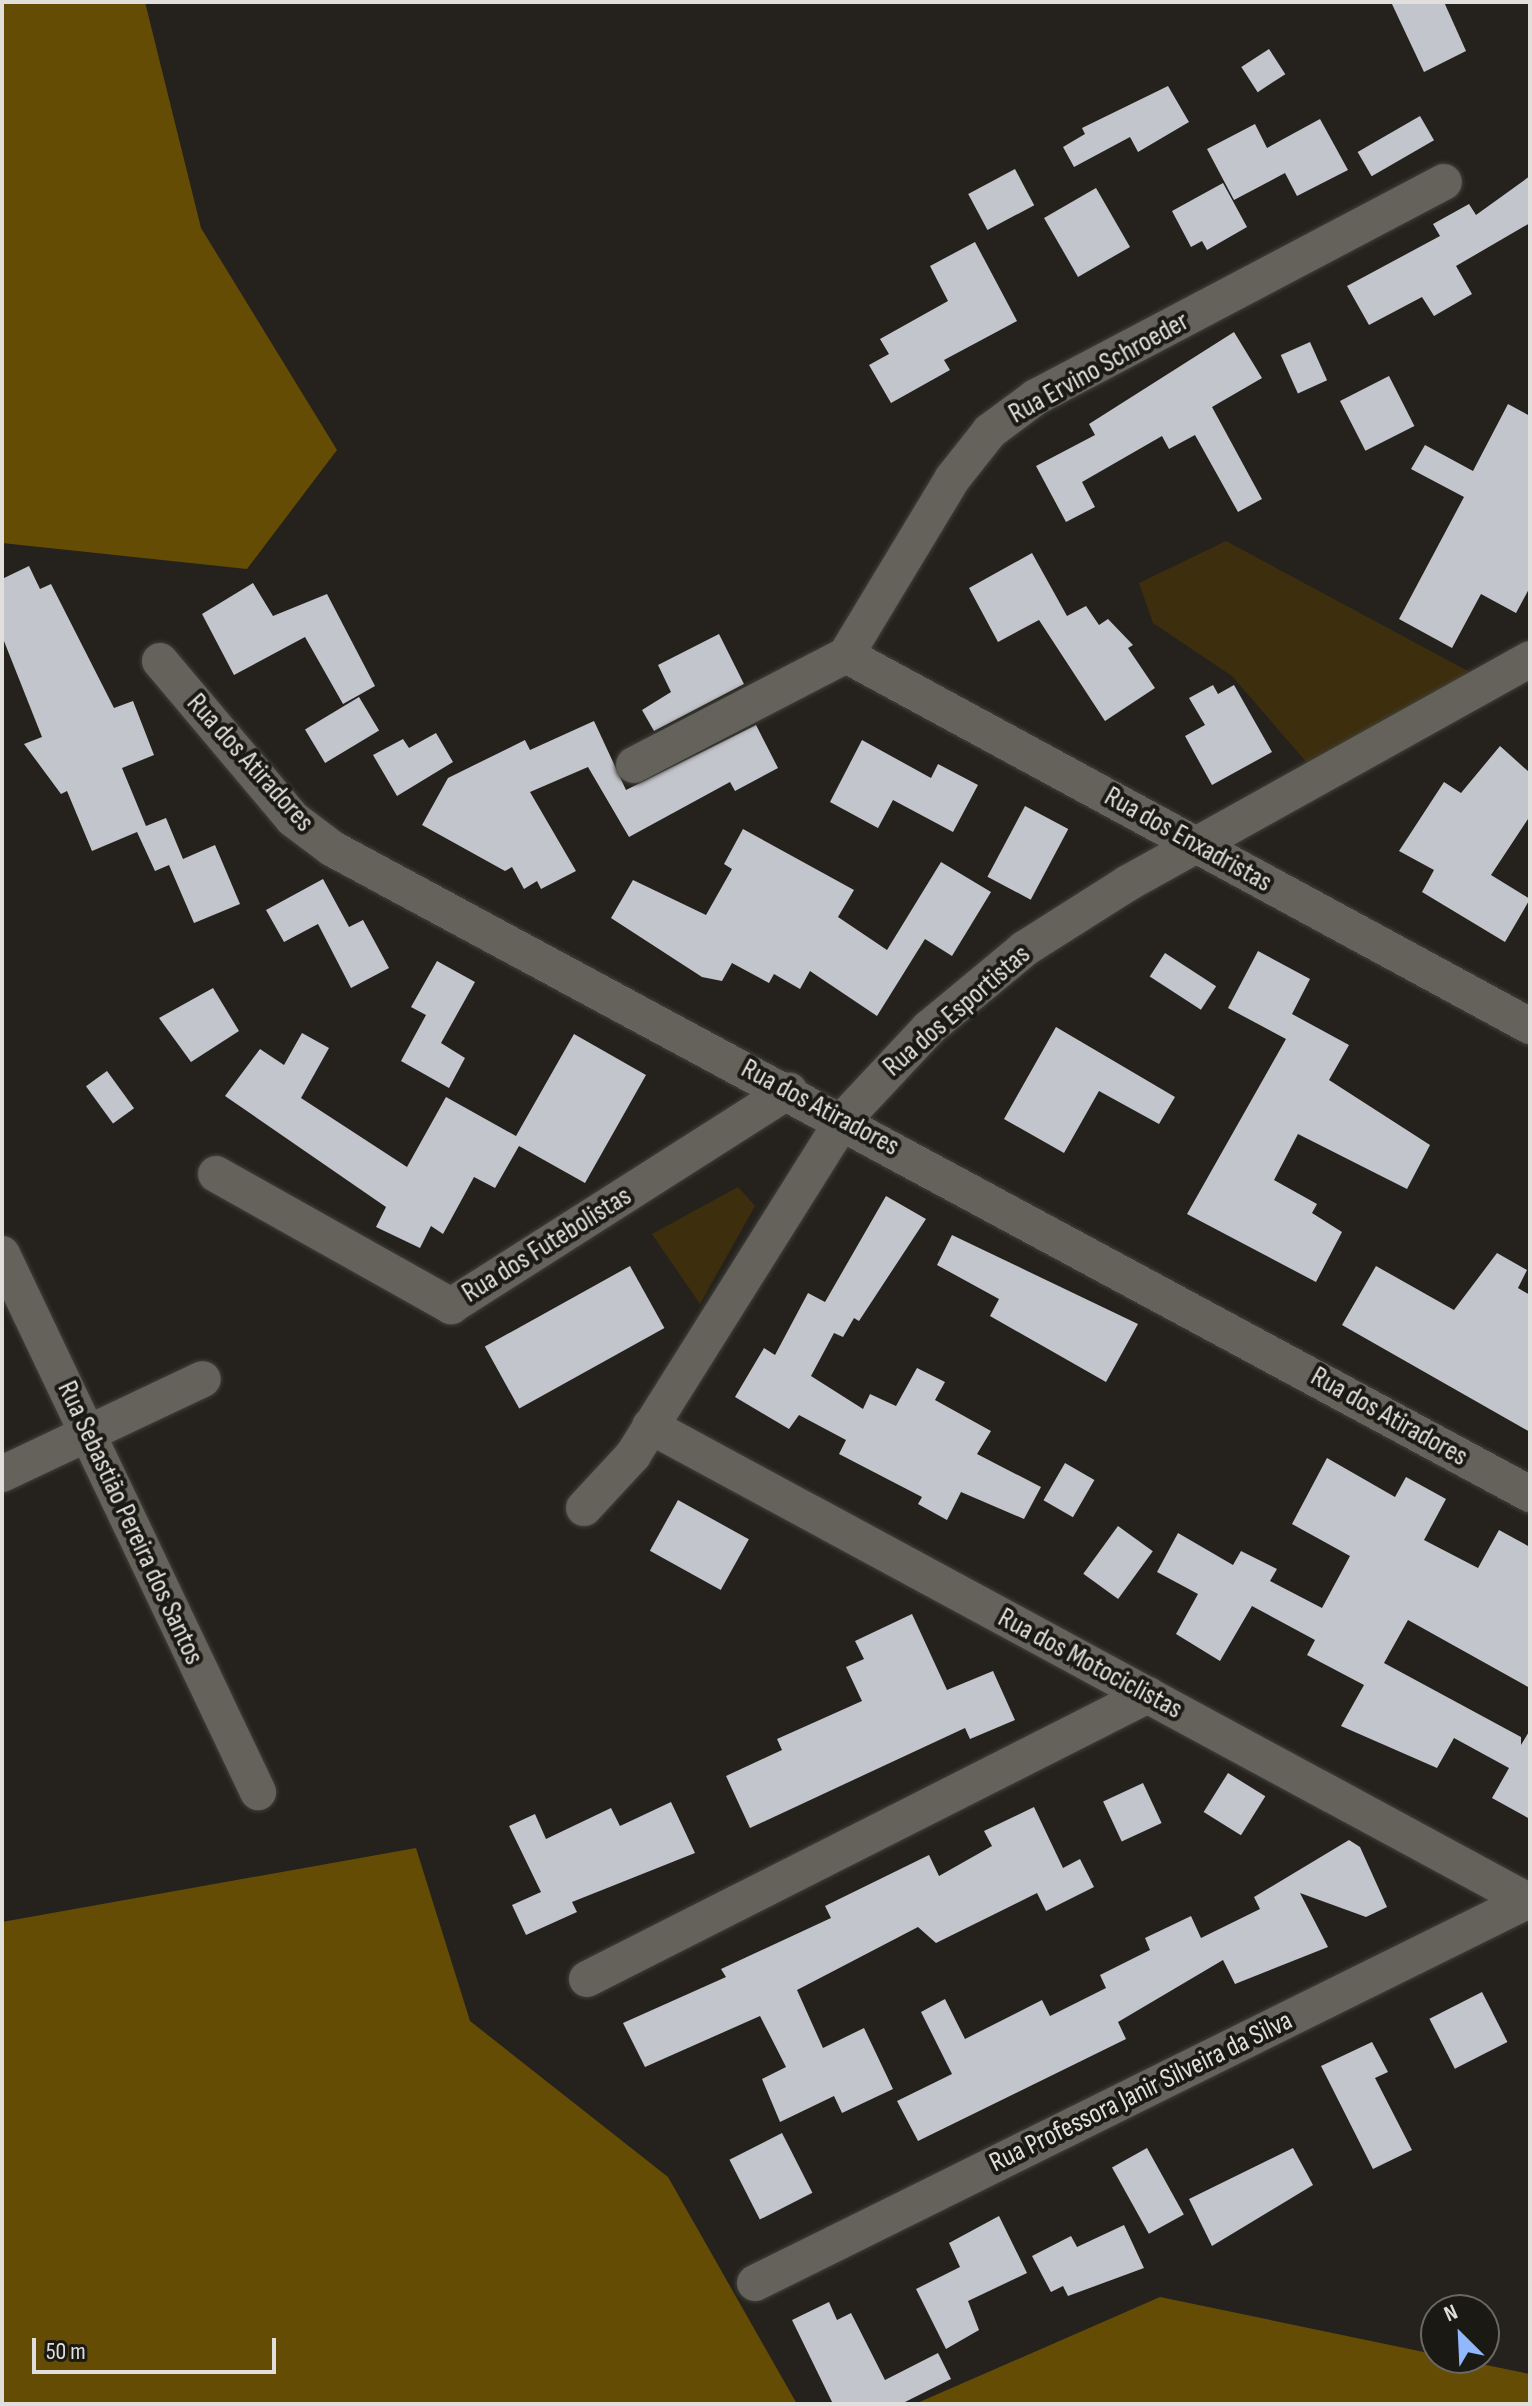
<!DOCTYPE html>
<meta charset="utf-8">
<style>
body{margin:0}
#map{position:relative;width:1532px;height:2406px;overflow:hidden;background:#25221d;font-family:"Sofia Sans Condensed",sans-serif}
div>[style]{position:absolute}
[style*='--x']{left:calc(var(--x)*1px);top:calc(var(--y)*1px);width:calc(var(--w)*1px);rotate:calc(var(--a)*1deg)}
.green>*{inset:0;background:#3d2f0d}
.forest>*{inset:0;background:#644c05}
.building>*{inset:0;background:#c2c6cc;transform-origin:0 0}
.roads{filter:drop-shadow(0 0 2px #403f3a) drop-shadow(0 0 2px #403f3a)}
.street>*{height:36px;margin:-18px;padding:0 18px;transform-origin:18px;border-radius:18px;background:#65625c}
span{translate:-50% -50%;white-space:nowrap;text-align:center;line-height:1.15;-webkit-text-stroke:8px #1b1914;paint-order:stroke}
.street-label{font-size:28px;color:#e0dfdb}
.frame{position:absolute;inset:0;border:4px solid #e0dfdb;pointer-events:none}
.north{position:absolute;left:1420px;top:2294px;width:80px;height:80px;box-sizing:border-box;background:#1b1914;border:2px solid #6a6864;border-radius:50%;rotate:336deg;font-size:22px;font-weight:700;line-height:32px;text-align:center;color:#e0dfdb}
.north::after{content:'';display:block;margin:auto;width:28px;height:36px;background:#91b8fd;clip-path:polygon(50% 0,100% 100%,50% 72%,0 100%)}
.scale{position:absolute;left:32px;top:2338px;width:244px;height:36px;box-sizing:border-box;border:4px solid #e0dfdb;border-top:0;padding-left:10px;font-size:24px;line-height:28px;white-space:nowrap;color:#e0dfdb;-webkit-text-stroke:6px #1b1914;paint-order:stroke}
</style>
<div id="map">
<div class="green">
<div style="clip-path:polygon(1226px 541px,1477px 676px,1308px 764px,1232px 676px,1153px 623px,1139px 583px)"></div>
<div style="clip-path:polygon(738px 1187px,755px 1206px,700px 1304px,652px 1234px)"></div>
</div>
<div class="forest">
<div style="clip-path:polygon(2px 2px,145px 2px,201px 228px,337px 450px,247px 569px,2px 543px)"></div>
<div style="clip-path:polygon(416px 1848px,470px 2021px,668px 2177px,797px 2404px,2px 2404px,2px 1922px)"></div>
<div style="clip-path:polygon(1160px 2297px,1530px 2374px,1530px 2404px,915px 2404px)"></div>
</div>
<div class="building">
<div style="clip-path:polygon(1391px 2px,1444px 2px,1466px 51px,1424px 72px)"></div>
<div style="left:1269px;top:49px;width:30px;height:33px;rotate:57deg"></div>
<div style="clip-path:polygon(1168px 86px,1189px 122px,1138px 152px,1130px 137px,1074px 167px,1063px 147px,1085px 134px,1082px 128px)"></div>
<div style="left:1420px;top:116px;width:28px;height:72px;rotate:60deg"></div>
<div style="clip-path:polygon(1320px 119px,1348px 170px,1297px 196px,1285px 173px,1234px 200px,1207px 149px,1255px 124px,1267px 148px)"></div>
<div style="left:1015px;top:169px;width:41px;height:53px;rotate:62deg"></div>
<div style="clip-path:polygon(1530px 176px,1530px 223px,1456px 266px,1472px 294px,1434px 316px,1422px 297px,1369px 325px,1347px 286px,1440px 236px,1433px 224px,1469px 204px,1476px 215px)"></div>
<div style="clip-path:polygon(1223px 183px,1247px 227px,1207px 250px,1202px 241px,1191px 247px,1172px 211px)"></div>
<div style="left:1096px;top:188px;width:68px;height:60px;rotate:60deg"></div>
<div style="clip-path:polygon(975px 242px,1017px 321px,944px 360px,950px 370px,891px 403px,869px 365px,889px 354px,880px 339px,948px 301px,930px 266px)"></div>
<div style="clip-path:polygon(1234px 332px,1262px 378px,1212px 407px,1262px 499px,1238px 512px,1195px 435px,1169px 449px,1162px 436px,1082px 482px,1095px 507px,1066px 522px,1036px 466px,1095px 435px,1089px 424px)"></div>
<div style="left:1310px;top:342px;width:42px;height:32px;rotate:66deg"></div>
<div style="left:1389px;top:376px;width:56px;height:55px;rotate:63deg"></div>
<div style="clip-path:polygon(1508px 404px,1530px 416px,1530px 587px,1516px 613px,1481px 594px,1452px 648px,1399px 619px,1464px 497px,1411px 469px,1425px 445px,1473px 471px)"></div>
<div style="clip-path:polygon(1032px 553px,1067px 616px,1086px 606px,1099px 625px,1108px 619px,1133px 645px,1128px 648px,1155px 688px,1105px 721px,1039px 620px,998px 642px,969px 588px)"></div>
<div style="clip-path:polygon(29px 566px,40px 589px,51px 584px,114px 708px,133px 701px,154px 755px,122px 768px,146px 826px,166px 818px,183px 859px,215px 845px,240px 904px,194px 923px,169px 865px,155px 871px,137px 832px,92px 851px,67px 791px,61px 794px,24px 744px,42px 737px,2px 636px,2px 579px)"></div>
<div style="clip-path:polygon(253px 583px,273px 616px,327px 594px,375px 686px,343px 704px,305px 637px,234px 675px,202px 614px)"></div>
<div style="clip-path:polygon(719px 634px,744px 684px,654px 731px,642px 710px,671px 692px,658px 665px)"></div>
<div style="clip-path:polygon(1213px 685px,1218px 694px,1234px 685px,1272px 752px,1212px 785px,1185px 736px,1205px 725px,1189px 698px)"></div>
<div style="left:359px;top:697px;width:39px;height:63px;rotate:59deg"></div>
<div style="clip-path:polygon(594px 721px,626px 790px,756px 725px,778px 768px,735px 791px,730px 782px,629px 837px,588px 767px,530px 792px,576px 871px,541px 889px,537px 881px,524px 889px,512px 867px,505px 871px,422px 825px,448px 778px,525px 740px,530px 750px)"></div>
<div style="clip-path:polygon(436px 733px,453px 762px,397px 796px,373px 755px,403px 739px,409px 748px)"></div>
<div style="clip-path:polygon(862px 740px,931px 778px,938px 764px,978px 785px,953px 832px,893px 800px,878px 828px,830px 802px)"></div>
<div style="clip-path:polygon(1500px 746px,1530px 773px,1530px 816px,1491px 875px,1530px 899px,1505px 942px,1422px 892px,1434px 870px,1399px 851px,1444px 782px,1461px 793px)"></div>
<div style="left:1025px;top:806px;width:49px;height:80px;rotate:28deg"></div>
<div style="clip-path:polygon(743px 829px,854px 890px,838px 917px,887px 950px,941px 862px,991px 892px,952px 956px,925px 939px,877px 1016px,810px 971px,800px 989px,774px 974px,769px 983px,732px 963px,722px 981px,702px 977px,611px 918px,633px 880px,706px 915px,732px 869px,724px 864px)"></div>
<div style="clip-path:polygon(323px 879px,349px 927px,363px 920px,389px 968px,351px 988px,318px 924px,284px 942px,266px 910px)"></div>
<div style="clip-path:polygon(1258px 951px,1310px 979px,1292px 1014px,1349px 1045px,1329px 1080px,1430px 1145px,1407px 1189px,1298px 1134px,1274px 1180px,1317px 1204px,1312px 1213px,1342px 1232px,1316px 1282px,1187px 1214px,1286px 1039px,1228px 1008px)"></div>
<div style="left:1165px;top:953px;width:61px;height:28px;rotate:33deg"></div>
<div style="clip-path:polygon(437px 961px,475px 982px,441px 1043px,465px 1058px,449px 1088px,401px 1061px,426px 1015px,411px 1007px)"></div>
<div style="clip-path:polygon(213px 988px,239px 1031px,191px 1062px,159px 1018px)"></div>
<div style="clip-path:polygon(1056px 1027px,1175px 1097px,1159px 1124px,1099px 1091px,1064px 1153px,1004px 1119px)"></div>
<div style="clip-path:polygon(302px 1033px,329px 1048px,301px 1098px,407px 1167px,446px 1097px,516px 1136px,574px 1034px,646px 1075px,585px 1183px,519px 1146px,495px 1188px,474px 1177px,443px 1234px,431px 1226px,420px 1248px,376px 1227px,386px 1207px,225px 1096px,260px 1049px,284px 1065px)"></div>
<div style="left:107px;top:1071px;width:46px;height:26px;rotate:54deg"></div>
<div style="clip-path:polygon(886px 1196px,926px 1219px,859px 1321px,854px 1318px,843px 1337px,834px 1333px,811px 1376px,863px 1409px,870px 1394px,896px 1406px,917px 1368px,945px 1382px,935px 1400px,991px 1431px,977px 1454px,1041px 1487px,1024px 1519px,961px 1492px,947px 1520px,918px 1504px,922px 1497px,839px 1454px,846px 1440px,799px 1415px,789px 1429px,735px 1397px,764px 1348px,775px 1355px,808px 1293px,825px 1302px)"></div>
<div style="clip-path:polygon(952px 1235px,1138px 1324px,1106px 1382px,990px 1316px,999px 1299px,937px 1265px)"></div>
<div style="clip-path:polygon(1497px 1253px,1527px 1270px,1518px 1288px,1530px 1295px,1530px 1432px,1342px 1325px,1376px 1266px,1454px 1310px)"></div>
<div style="left:630px;top:1266px;width:71px;height:166px;rotate:61deg"></div>
<div style="clip-path:polygon(1327px 1458px,1395px 1497px,1406px 1477px,1446px 1499px,1424px 1540px,1478px 1568px,1499px 1530px,1530px 1547px,1530px 1688px,1408px 1620px,1384px 1663px,1521px 1737px,1521px 1745px,1530px 1730px,1530px 1819px,1492px 1798px,1509px 1768px,1454px 1738px,1437px 1768px,1341px 1726px,1364px 1685px,1307px 1655px,1315px 1640px,1252px 1606px,1220px 1661px,1176px 1634px,1198px 1594px,1157px 1572px,1178px 1533px,1233px 1565px,1241px 1551px,1277px 1569px,1270px 1581px,1322px 1608px,1350px 1556px,1292px 1524px)"></div>
<div style="left:1065px;top:1463px;width:34px;height:43px;rotate:30deg"></div>
<div style="left:678px;top:1500px;width:81px;height:58px;rotate:29deg"></div>
<div style="left:1118px;top:1526px;width:43px;height:59px;rotate:36deg"></div>
<div style="clip-path:polygon(912px 1614px,947px 1690px,993px 1671px,1015px 1720px,970px 1739px,965px 1728px,750px 1828px,726px 1776px,782px 1750px,777px 1739px,862px 1701px,846px 1667px,864px 1659px,855px 1641px)"></div>
<div style="left:1228px;top:1773px;width:44px;height:46px;rotate:32deg"></div>
<div style="left:1143px;top:1783px;width:44px;height:44px;rotate:65deg"></div>
<div style="clip-path:polygon(671px 1802px,695px 1853px,572px 1902px,577px 1912px,526px 1935px,512px 1905px,541px 1892px,509px 1826px,535px 1814px,546px 1839px,611px 1808px,620px 1826px)"></div>
<div style="clip-path:polygon(1034px 1807px,1063px 1868px,1080px 1859px,1094px 1887px,1046px 1911px,1037px 1893px,936px 1943px,918px 1927px,797px 1990px,823px 2048px,864px 2028px,893px 2089px,842px 2113px,834px 2096px,780px 2122px,762px 2079px,786px 2067px,760px 2016px,645px 2067px,623px 2023px,726px 1977px,721px 1969px,831px 1918px,825px 1906px,929px 1855px,939px 1876px,992px 1846px,984px 1831px)"></div>
<div style="clip-path:polygon(1349px 1840px,1360px 1847px,1387px 1907px,1366px 1917px,1300px 1893px,1328px 1947px,1235px 1984px,1223px 1960px,1118px 2022px,1126px 2039px,918px 2141px,897px 2101px,952px 2074px,921px 2012px,945px 1999px,965px 2039px,1042px 2000px,1050px 2016px,1106px 1988px,1100px 1975px,1150px 1950px,1145px 1938px,1191px 1916px,1201px 1938px,1260px 1909px,1254px 1897px)"></div>
<div style="left:1482px;top:1992px;width:56px;height:59px;rotate:63deg"></div>
<div style="clip-path:polygon(1372px 2042px,1388px 2072px,1375px 2078px,1412px 2150px,1373px 2169px,1321px 2066px)"></div>
<div style="left:782px;top:2133px;width:67px;height:59px;rotate:63deg"></div>
<div style="left:1147px;top:2148px;width:76px;height:40px;rotate:61deg"></div>
<div style="clip-path:polygon(1293px 2148px,1313px 2185px,1212px 2246px,1189px 2199px)"></div>
<div style="clip-path:polygon(999px 2216px,1027px 2273px,968px 2301px,979px 2330px,946px 2349px,916px 2289px,960px 2267px,949px 2243px)"></div>
<div style="clip-path:polygon(1124px 2225px,1144px 2268px,1068px 2296px,1063px 2286px,1051px 2292px,1032px 2256px,1071px 2236px,1077px 2247px)"></div>
<div style="clip-path:polygon(829px 2302px,837px 2320px,851px 2313px,885px 2380px,938px 2353px,951px 2379px,901px 2404px,833px 2404px,792px 2320px)"></div>
</div>
<div class="roads">
<div class="street">
<div style="--x:846;--y:655;--w:778;--a:28.48"></div>
<div style="--x:160;--y:661;--w:207;--a:49.9"></div>
<div style="--x:293;--y:819;--w:50;--a:36.9"></div>
<div style="--x:333;--y:849;--w:1360;--a:28.32"></div>
<div style="--x:634;--y:765;--w:239;--a:-27.4"></div>
<div style="--x:846;--y:655;--w:205;--a:-58.9"></div>
<div style="--x:952;--y:479;--w:61;--a:-51.6"></div>
<div style="--x:990;--y:431;--w:57;--a:-36.5"></div>
<div style="--x:1036;--y:397;--w:461;--a:-27.8"></div>
<div style="--x:216;--y:1174;--w:270;--a:29.3"></div>
<div style="--x:451;--y:1306;--w:401;--a:-32.5"></div>
<div style="--x:2;--y:1254;--w:596;--a:64.55"></div>
<div style="--x:650;--y:1426;--w:1000;--a:28.41"></div>
<div style="--x:2;--y:1474;--w:222;--a:-25.3"></div>
<div style="--x:584;--y:1508;--w:72;--a:-47.2"></div>
<div style="--x:633;--y:1455;--w:395;--a:-57.9"></div>
<div style="--x:843;--y:1120;--w:126;--a:-46.9"></div>
<div style="--x:929;--y:1028;--w:124;--a:-39.7"></div>
<div style="--x:1024;--y:949;--w:123;--a:-32.4"></div>
<div style="--x:1128;--y:883;--w:460;--a:-29.1"></div>
<div style="--x:587;--y:1979;--w:629;--a:-26.85"></div>
<div style="--x:755;--y:2283;--w:861;--a:-26.33"></div>
</div>
</div>
<div class="street-label">
<span style="left:1099px;top:368px;rotate:-29deg">Rua Ervino Schroeder</span>
<span style="left:250px;top:763px;rotate:48deg">Rua dos Atiradores</span>
<span style="left:1188px;top:840px;rotate:29deg">Rua dos Enxadristas</span>
<span style="left:957px;top:1011px;rotate:-41deg">Rua dos Esportistas</span>
<span style="left:820px;top:1108px;rotate:28deg">Rua dos Atiradores</span>
<span style="left:547px;top:1245px;rotate:-32deg">Rua dos Futebolistas</span>
<span style="left:1389px;top:1417px;rotate:29deg">Rua dos Atiradores</span>
<span style="left:130px;top:1523px;rotate:65deg">Rua Sebastião Pereira dos Santos</span>
<span style="left:1090px;top:1664px;rotate:28deg">Rua dos Motociclistas</span>
<span style="left:1141px;top:2092px;rotate:-26deg">Rua Professora Janir Silveira da Silva</span>
</div>
<div class="frame"></div>
<div class="north">N</div>
<div class="scale">50 m</div>
</div>
